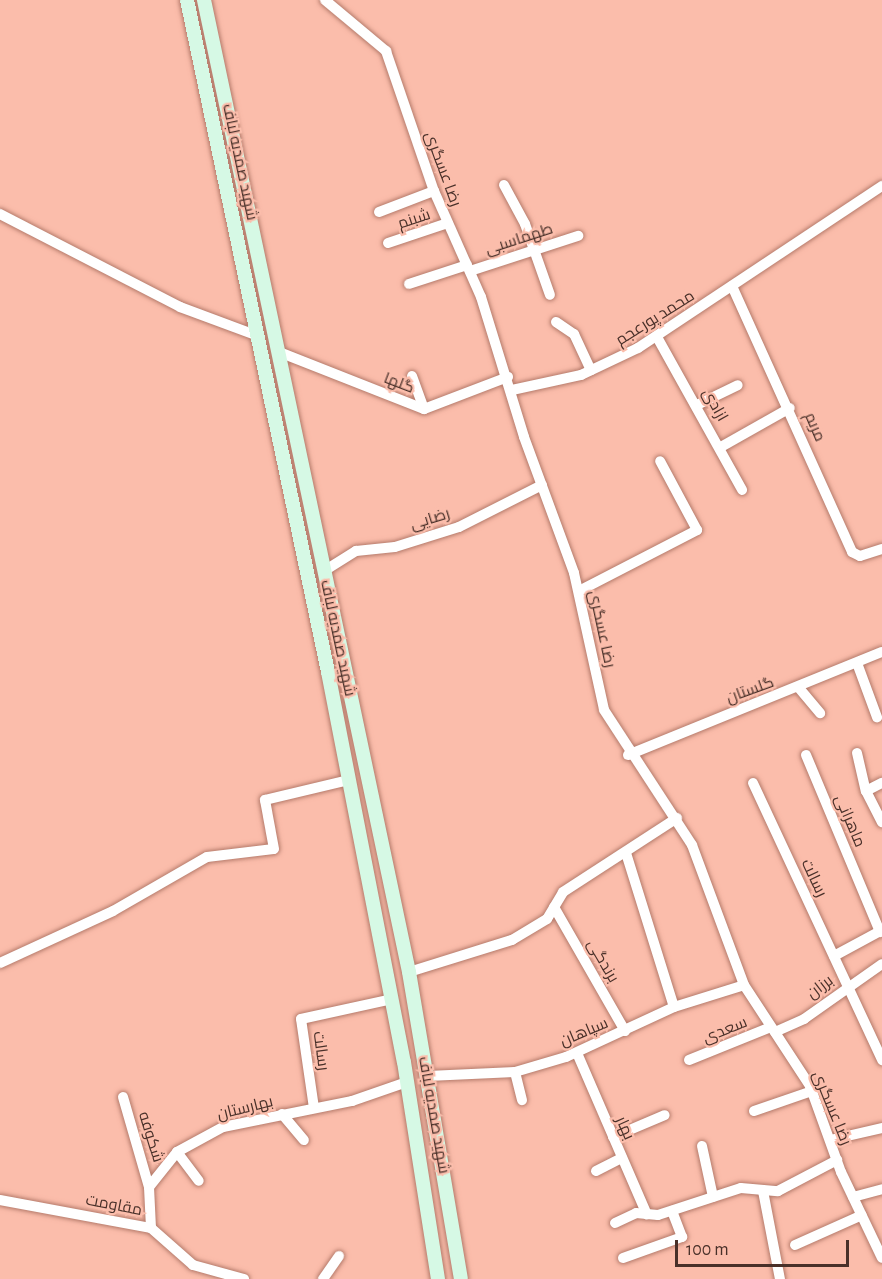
<!DOCTYPE html>
<meta charset="utf-8">
<style>
body{margin:0}
#map{position:relative;width:882px;height:1279px;overflow:hidden;background:#fbbdab;font-family:"Alegreya Sans",Cairo,sans-serif}
div>[style]{position:absolute}
[style*='--x']{left:calc(var(--x)*1px);top:calc(var(--y)*1px);width:calc(var(--w)*1px);rotate:calc(var(--a)*1deg)}
.roads{filter:drop-shadow(0 0 2px #b57b6b) drop-shadow(0 0 2px #b57b6b)}
.minor>*{height:10px;margin:-5px;padding:0 5px;transform-origin:5px;border-radius:5px;background:#fff}
.secondary>*{height:14px;margin:-7px;padding:0 7px;transform-origin:7px;border-radius:7px;background:#d6f9e5}
span{translate:-50% -50%;white-space:nowrap;text-align:center;line-height:1.15;-webkit-text-stroke:4.5px #fbbdab;paint-order:stroke}
.street-label{font-size:16px;color:#493029}
.scale{position:absolute;left:675px;top:1240px;width:174px;height:27px;box-sizing:border-box;border:3px solid #493029;border-top:0;padding-left:8px;font-size:18px;line-height:21px;white-space:nowrap;color:#493029;-webkit-text-stroke:4px #fbbdab;paint-order:stroke}
</style>
<div id="map">
<div class="roads">
<div class="minor">
<div style="--x:325;--y:0;--w:80;--a:39.9"></div>
<div style="--x:386;--y:51;--w:148;--a:71.1"></div>
<div style="--x:434;--y:191;--w:116;--a:66.1"></div>
<div style="--x:481;--y:297;--w:146;--a:72.9"></div>
<div style="--x:524;--y:437;--w:145;--a:69.8"></div>
<div style="--x:574;--y:573;--w:140;--a:77.6"></div>
<div style="--x:604;--y:710;--w:161;--a:56.9"></div>
<div style="--x:692;--y:845;--w:149;--a:69.6"></div>
<div style="--x:744;--y:985;--w:121;--a:56.8"></div>
<div style="--x:810;--y:1086;--w:91;--a:70.2"></div>
<div style="--x:841;--y:1172;--w:95;--a:64.5"></div>
<div style="--x:504;--y:185;--w:44;--a:61.7"></div>
<div style="--x:525;--y:224;--w:75;--a:70.6"></div>
<div style="--x:379;--y:212;--w:59;--a:-20.9"></div>
<div style="--x:0;--y:214;--w:203;--a:27.3"></div>
<div style="--x:180;--y:307;--w:83;--a:20.4"></div>
<div style="--x:388;--y:243;--w:63;--a:-18.4"></div>
<div style="--x:470;--y:271;--w:114;--a:-18"></div>
<div style="--x:409;--y:284;--w:61;--a:-18.1"></div>
<div style="--x:732;--y:286;--w:292;--a:65.7"></div>
<div style="--x:852;--y:552;--w:9;--a:27"></div>
<div style="--x:860;--y:556;--w:23;--a:-18"></div>
<div style="--x:556;--y:322;--w:22;--a:34"></div>
<div style="--x:574;--y:334;--w:40;--a:65"></div>
<div style="--x:657;--y:337;--w:175;--a:60.9"></div>
<div style="--x:279;--y:352;--w:156;--a:21.5"></div>
<div style="--x:424;--y:409;--w:90;--a:-20.9"></div>
<div style="--x:412;--y:376;--w:35;--a:70"></div>
<div style="--x:512;--y:390;--w:71;--a:-12.3"></div>
<div style="--x:581;--y:375;--w:63;--a:-25.3"></div>
<div style="--x:638;--y:348;--w:293;--a:-33.6"></div>
<div style="--x:699;--y:404;--w:43;--a:-26"></div>
<div style="--x:721;--y:447;--w:79;--a:-29.5"></div>
<div style="--x:324;--y:571;--w:38;--a:-32"></div>
<div style="--x:356;--y:551;--w:39;--a:-6"></div>
<div style="--x:395;--y:547;--w:67;--a:-17.4"></div>
<div style="--x:459;--y:527;--w:93;--a:-26.8"></div>
<div style="--x:579;--y:591;--w:133;--a:-27.3"></div>
<div style="--x:697;--y:530;--w:78;--a:-118.2"></div>
<div style="--x:857;--y:663;--w:58;--a:69.7"></div>
<div style="--x:799;--y:688;--w:33;--a:50"></div>
<div style="--x:857;--y:753;--w:39;--a:77"></div>
<div style="--x:866;--y:791;--w:35;--a:63"></div>
<div style="--x:628;--y:755;--w:274;--a:-22.1"></div>
<div style="--x:806;--y:755;--w:192;--a:67.3"></div>
<div style="--x:753;--y:783;--w:306;--a:65"></div>
<div style="--x:866;--y:791;--w:18;--a:-27"></div>
<div style="--x:626;--y:853;--w:161;--a:72.7"></div>
<div style="--x:554;--y:907;--w:143;--a:60.2"></div>
<div style="--x:834;--y:956;--w:55;--a:-28.4"></div>
<div style="--x:0;--y:963;--w:124;--a:-24.7"></div>
<div style="--x:113;--y:911;--w:108;--a:-29.9"></div>
<div style="--x:207;--y:857;--w:67;--a:-6.8"></div>
<div style="--x:274;--y:849;--w:50;--a:-100.4"></div>
<div style="--x:265;--y:800;--w:86;--a:-13.4"></div>
<div style="--x:409;--y:972;--w:108;--a:-17.3"></div>
<div style="--x:512;--y:940;--w:41;--a:-31"></div>
<div style="--x:547;--y:919;--w:31;--a:-59"></div>
<div style="--x:563;--y:892;--w:136;--a:-33"></div>
<div style="--x:775;--y:1032;--w:32;--a:-24"></div>
<div style="--x:804;--y:1019;--w:95;--a:-35.2"></div>
<div style="--x:577;--y:1053;--w:176;--a:66.6"></div>
<div style="--x:689;--y:1060;--w:88;--a:-21.9"></div>
<div style="--x:515;--y:1072;--w:29;--a:76"></div>
<div style="--x:428;--y:1076;--w:87;--a:-2.6"></div>
<div style="--x:515;--y:1072;--w:53;--a:-16.4"></div>
<div style="--x:566;--y:1057;--w:119;--a:-24.8"></div>
<div style="--x:674;--y:1007;--w:73;--a:-17.4"></div>
<div style="--x:123;--y:1097;--w:94;--a:73.9"></div>
<div style="--x:314;--y:1108;--w:90;--a:-98.3"></div>
<div style="--x:301;--y:1019;--w:93;--a:-12.4"></div>
<div style="--x:754;--y:1111;--w:61;--a:-19"></div>
<div style="--x:282;--y:1114;--w:34;--a:50"></div>
<div style="--x:613;--y:1137;--w:56;--a:-22.9"></div>
<div style="--x:830;--y:1140;--w:53;--a:-13"></div>
<div style="--x:702;--y:1146;--w:52;--a:77.8"></div>
<div style="--x:177;--y:1152;--w:36;--a:53"></div>
<div style="--x:596;--y:1171;--w:29;--a:-27"></div>
<div style="--x:763;--y:1191;--w:90;--a:79.1"></div>
<div style="--x:853;--y:1197;--w:30;--a:-15"></div>
<div style="--x:0;--y:1200;--w:154;--a:10.5"></div>
<div style="--x:151;--y:1228;--w:56;--a:41.4"></div>
<div style="--x:193;--y:1265;--w:53;--a:15.4"></div>
<div style="--x:615;--y:1223;--w:23;--a:-25"></div>
<div style="--x:636;--y:1213;--w:22;--a:5"></div>
<div style="--x:658;--y:1215;--w:87;--a:-18"></div>
<div style="--x:741;--y:1188;--w:37;--a:5"></div>
<div style="--x:778;--y:1191;--w:67;--a:-27.7"></div>
<div style="--x:151;--y:1228;--w:41;--a:-92.8"></div>
<div style="--x:149;--y:1187;--w:45;--a:-51.3"></div>
<div style="--x:177;--y:1152;--w:52;--a:-28.5"></div>
<div style="--x:223;--y:1127;--w:132;--a:-11.4"></div>
<div style="--x:352;--y:1101;--w:58;--a:-19.1"></div>
<div style="--x:795;--y:1245;--w:73;--a:-24.1"></div>
<div style="--x:623;--y:1258;--w:63;--a:-19.6"></div>
<div style="--x:682;--y:1237;--w:28;--a:-111"></div>
<div style="--x:323;--y:1279;--w:28;--a:-55"></div>
</div>
<div class="secondary">
<div style="--x:187;--y:0;--w:687;--a:78.15"></div>
<div style="--x:328;--y:672;--w:397;--a:79"></div>
<div style="--x:404;--y:1062;--w:220;--a:81.1"></div>
<div style="--x:204;--y:0;--w:993;--a:78.09"></div>
<div style="--x:409;--y:972;--w:311;--a:80.4"></div>
</div>
</div>
<div class="street-label">
<span style="left:240px;top:162px;rotate:78deg">شهید صمدیه لباف</span>
<span style="left:443px;top:169px;rotate:70deg">رضا عسگری</span>
<span style="left:414px;top:219px;rotate:-18deg">شبنم</span>
<span style="left:519px;top:239px;rotate:-18deg">طهماسبی</span>
<span style="left:655px;top:318px;rotate:-32deg">محمد پورعجم</span>
<span style="left:399px;top:383px;rotate:21deg">گلها</span>
<span style="left:715px;top:405px;rotate:61deg">ازادی</span>
<span style="left:815px;top:427px;rotate:67deg">مریم</span>
<span style="left:430px;top:519px;rotate:-17deg">رضایی</span>
<span style="left:602px;top:629px;rotate:78deg">رضا عسگری</span>
<span style="left:338px;top:638px;rotate:78deg">شهید صمدیه لباف</span>
<span style="left:750px;top:690px;rotate:-20deg">گلستان</span>
<span style="left:850px;top:821px;rotate:67deg">ماهرانی</span>
<span style="left:814px;top:878px;rotate:65deg">رسالت</span>
<span style="left:603px;top:961px;rotate:60deg">برندگی</span>
<span style="left:820px;top:987px;rotate:-37deg">برزان</span>
<span style="left:725px;top:1030px;rotate:-22deg">سعدی</span>
<span style="left:584px;top:1032px;rotate:-23deg">سپاهان</span>
<span style="left:321px;top:1051px;rotate:82deg">رسالت</span>
<span style="left:245px;top:1108px;rotate:-14deg">بهارستان</span>
<span style="left:832px;top:1108px;rotate:68deg">رضا عسگری</span>
<span style="left:434px;top:1115px;rotate:80deg">شهید صمدیه لباف</span>
<span style="left:625px;top:1128px;rotate:66deg">بهار</span>
<span style="left:151px;top:1137px;rotate:73deg">شکوفه</span>
<span style="left:114px;top:1205px;rotate:11deg">مقاومت</span>
</div>
<div class="scale">100 m</div>
</div>
